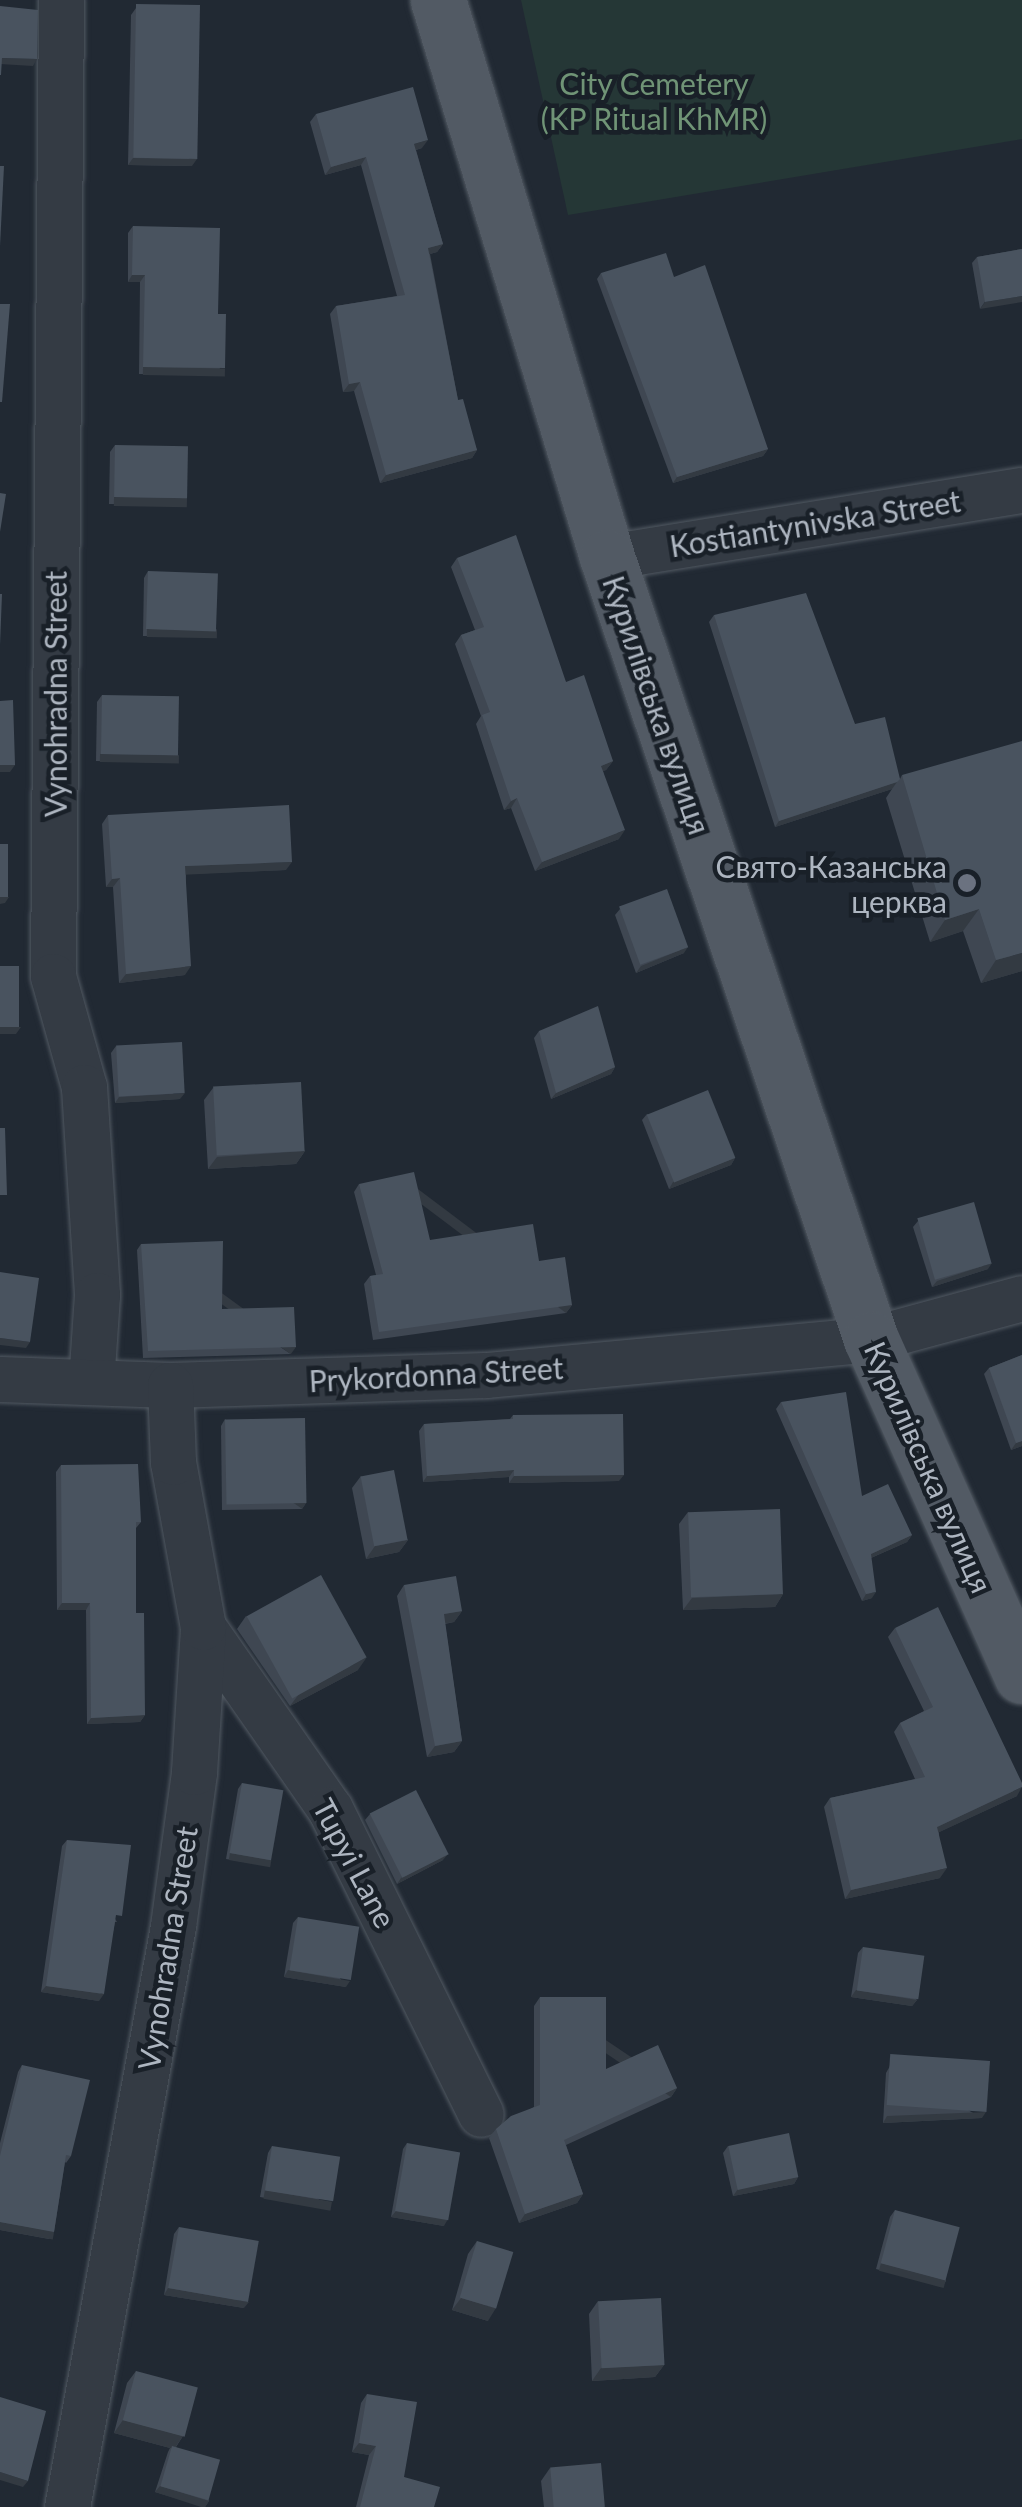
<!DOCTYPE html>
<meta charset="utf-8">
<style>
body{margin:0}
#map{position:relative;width:1022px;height:2507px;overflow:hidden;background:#212933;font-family:Lato,sans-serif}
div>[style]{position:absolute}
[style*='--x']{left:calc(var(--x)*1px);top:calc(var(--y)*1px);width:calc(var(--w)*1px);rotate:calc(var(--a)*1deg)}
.green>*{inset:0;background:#253736}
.roads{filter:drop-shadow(0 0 2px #515962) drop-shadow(0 0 2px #515962)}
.minor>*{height:45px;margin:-22.5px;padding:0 22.5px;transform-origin:22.5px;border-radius:22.5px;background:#343b44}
.major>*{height:55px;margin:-27.5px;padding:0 27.5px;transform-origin:27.5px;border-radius:27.5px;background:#525a64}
.wall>*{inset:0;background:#3f4752}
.shaded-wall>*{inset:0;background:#333a42;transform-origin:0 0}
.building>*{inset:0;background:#49535f;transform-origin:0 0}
.dots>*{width:28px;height:28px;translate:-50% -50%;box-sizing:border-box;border:5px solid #192028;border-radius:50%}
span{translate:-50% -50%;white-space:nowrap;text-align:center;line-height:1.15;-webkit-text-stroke:9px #192028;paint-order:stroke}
.park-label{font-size:30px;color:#709476}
.street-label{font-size:30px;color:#aeb6c1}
.poi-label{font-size:30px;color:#aeb6c1}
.right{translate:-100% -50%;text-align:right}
</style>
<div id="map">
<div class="green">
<div style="clip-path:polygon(521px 0,1022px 0,1022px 139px,568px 215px)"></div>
</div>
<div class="roads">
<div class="minor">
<div style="--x:61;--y:0;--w:976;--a:90.47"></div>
<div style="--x:53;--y:976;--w:115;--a:74.4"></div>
<div style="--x:84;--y:1087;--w:208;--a:86.4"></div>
<div style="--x:97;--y:1295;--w:87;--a:93.9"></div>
<div style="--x:607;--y:557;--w:420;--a:-9.2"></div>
<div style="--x:0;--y:1379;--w:170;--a:2"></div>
<div style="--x:170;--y:1385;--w:316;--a:-1.8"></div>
<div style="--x:486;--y:1375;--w:387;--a:-5.3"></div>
<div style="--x:871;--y:1339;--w:156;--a:-15.2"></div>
<div style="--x:203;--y:1627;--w:222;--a:55.1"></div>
<div style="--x:330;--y:1809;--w:340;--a:63.7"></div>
<div style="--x:67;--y:2507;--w:591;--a:-79.66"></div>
<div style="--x:173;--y:1926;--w:155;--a:-82.2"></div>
<div style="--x:194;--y:1772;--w:145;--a:-86.4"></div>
<div style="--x:203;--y:1627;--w:168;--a:-100.3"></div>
<div style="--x:173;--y:1462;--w:77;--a:-92.2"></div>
</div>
<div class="major">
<div style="--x:438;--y:0;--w:582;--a:73.12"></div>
<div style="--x:607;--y:557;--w:825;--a:71.35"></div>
<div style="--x:871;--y:1339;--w:369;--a:65.9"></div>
</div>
</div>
<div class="wall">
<div style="clip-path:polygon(136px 8px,192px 166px,128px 165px,131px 15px)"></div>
<div style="clip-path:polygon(316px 114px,422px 148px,416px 150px,443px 244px,437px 252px,430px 254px,458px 400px,477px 450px,472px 458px,380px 483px,354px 391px,343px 392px,330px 314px,336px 306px,397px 296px,361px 165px,325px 175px,310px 122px)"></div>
<div style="clip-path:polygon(133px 226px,218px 314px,220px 375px,139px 374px,140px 282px,128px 282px,128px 233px)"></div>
<div style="clip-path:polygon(1022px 249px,980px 309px,972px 263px,977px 257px)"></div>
<div style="clip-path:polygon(601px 273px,674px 277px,768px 449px,763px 456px,673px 483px,597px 279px)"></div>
<div style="clip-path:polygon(115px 445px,187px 498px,183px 505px,109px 504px,110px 452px)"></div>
<div style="clip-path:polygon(457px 558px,566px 682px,613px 761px,606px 770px,603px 771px,619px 839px,535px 871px,511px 808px,504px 810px,476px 724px,481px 716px,455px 644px,461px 635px,475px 630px,451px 567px)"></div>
<div style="clip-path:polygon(148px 571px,217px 630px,212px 637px,143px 636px,144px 578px)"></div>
<div style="clip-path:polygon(714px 615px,855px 724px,900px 779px,902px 775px,1022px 971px,981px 983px,963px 931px,930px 942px,886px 798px,892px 789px,775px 827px,709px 622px)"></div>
<div style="clip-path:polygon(102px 695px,179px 756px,174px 763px,96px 761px,97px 702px)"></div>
<div style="clip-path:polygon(108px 815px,286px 870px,186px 874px,185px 975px,119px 983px,113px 887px,106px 887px,102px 824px)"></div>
<div style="clip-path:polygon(620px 909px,684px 953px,636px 973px,615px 915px)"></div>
<div style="clip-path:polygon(539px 1031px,615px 1067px,611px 1074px,551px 1099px,534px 1038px)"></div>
<div style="clip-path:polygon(116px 1046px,180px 1099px,115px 1103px,111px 1053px)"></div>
<div style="clip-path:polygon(213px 1088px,305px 1151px,296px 1164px,208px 1169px,204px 1100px)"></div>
<div style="clip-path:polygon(647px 1114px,735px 1158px,731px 1165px,669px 1189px,642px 1120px)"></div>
<div style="clip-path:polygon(359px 1184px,430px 1240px,539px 1261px,572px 1305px,566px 1313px,373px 1340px,364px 1284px,370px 1276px,376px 1275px,354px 1192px)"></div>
<div style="clip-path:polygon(918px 1221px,988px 1269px,932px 1287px,913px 1227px)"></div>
<div style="clip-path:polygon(141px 1244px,222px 1309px,291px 1354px,143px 1358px,137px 1250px)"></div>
<div style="clip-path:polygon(1022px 1355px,1022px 1446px,1011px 1450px,984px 1374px,989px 1368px)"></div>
<div style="clip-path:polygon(781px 1402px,862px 1496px,912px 1535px,907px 1542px,871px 1558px,872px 1598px,862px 1601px,776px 1409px)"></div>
<div style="clip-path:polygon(513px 1415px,619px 1481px,509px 1483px,509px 1477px,423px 1482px,419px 1431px,424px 1424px,510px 1419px)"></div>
<div style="clip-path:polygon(225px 1419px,306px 1503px,302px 1509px,222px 1510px,221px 1426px)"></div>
<div style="clip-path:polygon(61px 1465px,141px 1522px,136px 1528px,136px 1613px,145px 1715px,140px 1722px,87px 1724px,86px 1610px,57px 1610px,56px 1472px)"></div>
<div style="clip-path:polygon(361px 1476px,408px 1540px,399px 1552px,366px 1559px,352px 1488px)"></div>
<div style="clip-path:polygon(688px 1512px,783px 1594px,775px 1607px,683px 1610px,679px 1524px)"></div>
<div style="clip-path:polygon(404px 1585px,462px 1611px,454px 1622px,445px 1624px,462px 1741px,454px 1752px,427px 1757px,397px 1596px)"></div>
<div style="clip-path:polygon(246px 1616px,358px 1670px,290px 1706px,237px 1629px)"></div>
<div style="clip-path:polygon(895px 1628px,1017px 1796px,939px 1832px,940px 1878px,845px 1899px,824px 1807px,830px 1798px,915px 1779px,894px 1732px,900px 1723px,924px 1711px,888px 1637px)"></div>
<div style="clip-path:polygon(242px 1783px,271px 1860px,267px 1866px,226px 1859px,238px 1789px)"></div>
<div style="clip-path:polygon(370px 1814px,443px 1860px,397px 1884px,365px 1820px)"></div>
<div style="clip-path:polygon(67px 1840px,117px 1922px,115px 1922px,99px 2001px,41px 1992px,62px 1846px)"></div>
<div style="clip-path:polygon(298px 1917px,346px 1987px,284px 1977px,293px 1923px)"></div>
<div style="clip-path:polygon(863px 1947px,917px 2000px,912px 2006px,851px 1997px,858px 1953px)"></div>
<div style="clip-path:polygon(540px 1997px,606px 2069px,677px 2088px,671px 2097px,566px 2145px,583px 2194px,577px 2203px,519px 2223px,489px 2138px,496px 2129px,534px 2107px,534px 2006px)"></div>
<div style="clip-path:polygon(22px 2065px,71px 2156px,66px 2163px,65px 2162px,54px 2232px,49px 2239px,0 2230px,0 2143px,18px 2072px)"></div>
<div style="clip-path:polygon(890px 2066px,982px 2118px,883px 2123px,886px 2073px)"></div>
<div style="clip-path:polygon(407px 2143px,444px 2226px,391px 2217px,403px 2149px)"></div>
<div style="clip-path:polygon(272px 2146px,327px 2209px,260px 2197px,268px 2153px)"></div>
<div style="clip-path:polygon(728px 2146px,798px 2177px,794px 2184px,733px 2196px,723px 2153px)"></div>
<div style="clip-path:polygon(895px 2210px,946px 2281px,942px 2287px,876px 2269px,890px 2217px)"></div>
<div style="clip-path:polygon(179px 2227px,244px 2308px,164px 2295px,174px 2234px)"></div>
<div style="clip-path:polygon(477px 2241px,488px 2321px,452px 2310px,468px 2254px)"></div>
<div style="clip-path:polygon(598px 2301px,664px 2365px,655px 2377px,592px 2381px,589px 2314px)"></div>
<div style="clip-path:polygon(136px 2371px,183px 2436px,176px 2447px,209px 2501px,205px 2507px,155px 2492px,168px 2452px,170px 2448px,114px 2433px,127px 2383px)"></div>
<div style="clip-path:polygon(367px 2394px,404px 2477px,434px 2507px,356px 2507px,369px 2455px,352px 2452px,361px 2403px)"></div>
<div style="clip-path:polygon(550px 2468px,605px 2507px,544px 2507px,541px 2481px)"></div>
</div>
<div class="shaded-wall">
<div style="clip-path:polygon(2px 58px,37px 59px,33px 66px,0 64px)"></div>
<div style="clip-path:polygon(428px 140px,422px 148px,408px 152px,414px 144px)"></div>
<div style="clip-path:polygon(366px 157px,361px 165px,325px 175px,331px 167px)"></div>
<div style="clip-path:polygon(133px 158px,197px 159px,192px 166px,128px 165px)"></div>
<div style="clip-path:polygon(443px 244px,437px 252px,423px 256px,428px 248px)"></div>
<div style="clip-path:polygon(132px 275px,145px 275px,140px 282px,128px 282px)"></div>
<div style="clip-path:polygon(1022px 296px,1022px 302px,980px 309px,985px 302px)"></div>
<div style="left:143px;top:367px;width:82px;height:8px;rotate:1deg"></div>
<div style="clip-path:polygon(360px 382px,354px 391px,343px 392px,349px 384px)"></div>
<div style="clip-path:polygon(768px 449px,763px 456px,673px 483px,677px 477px)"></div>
<div style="clip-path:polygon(477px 450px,472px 458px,380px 483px,386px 475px)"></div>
<div style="left:114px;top:497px;width:73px;height:9px;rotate:1deg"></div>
<div style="left:147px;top:629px;width:70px;height:8px;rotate:1deg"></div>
<div style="left:100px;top:754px;width:79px;height:8px;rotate:1deg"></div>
<div style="clip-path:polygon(613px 761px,606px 770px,594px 775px,601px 766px)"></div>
<div style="clip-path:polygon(0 765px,15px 765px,10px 772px,0 772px)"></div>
<div style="clip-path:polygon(897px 782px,892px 789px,775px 827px,779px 821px)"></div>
<div style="clip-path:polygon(517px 798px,511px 808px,504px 810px,511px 801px)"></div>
<div style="clip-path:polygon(625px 830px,619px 839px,535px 871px,542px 862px)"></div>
<div style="clip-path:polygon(292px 862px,286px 870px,179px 875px,185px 866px)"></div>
<div style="clip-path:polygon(120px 878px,113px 887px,106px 887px,112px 879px)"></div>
<div style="clip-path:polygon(0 897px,9px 897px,5px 903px,0 904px)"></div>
<div style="clip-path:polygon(979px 909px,963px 931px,930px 942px,945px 920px)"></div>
<div style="clip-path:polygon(688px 947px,684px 953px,636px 973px,641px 966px)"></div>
<div style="clip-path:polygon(1022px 953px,1022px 971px,981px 983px,996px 960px)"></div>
<div style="clip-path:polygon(191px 966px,185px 975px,119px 983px,126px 974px)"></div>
<div style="clip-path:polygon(0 1027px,21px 1027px,16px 1034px,0 1034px)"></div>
<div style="clip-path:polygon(615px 1067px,611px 1074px,551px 1099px,556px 1093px)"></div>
<div style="clip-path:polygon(185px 1093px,180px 1099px,115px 1103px,119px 1097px)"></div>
<div style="clip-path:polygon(305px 1151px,296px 1164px,208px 1169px,217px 1157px)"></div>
<div style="clip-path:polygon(735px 1158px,731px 1165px,669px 1189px,673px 1182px)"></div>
<div style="clip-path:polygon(992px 1263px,988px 1269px,932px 1287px,937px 1281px)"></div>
<div style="left:572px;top:1305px;width:10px;height:195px;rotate:127deg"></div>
<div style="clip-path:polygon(0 1338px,30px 1342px,26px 1348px,0 1345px)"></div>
<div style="left:296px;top:1347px;width:9px;height:148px;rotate:126deg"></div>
<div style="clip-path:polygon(1022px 1441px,1022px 1446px,1011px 1450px,1016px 1443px)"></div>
<div style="clip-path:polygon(514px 1470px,509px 1477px,423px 1482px,427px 1476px)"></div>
<div style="clip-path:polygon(624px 1475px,619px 1481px,509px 1483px,514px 1476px)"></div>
<div style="left:306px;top:1503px;width:7px;height:80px;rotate:124deg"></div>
<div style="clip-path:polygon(912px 1535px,907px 1542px,866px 1560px,871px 1554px)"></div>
<div style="clip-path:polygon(408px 1540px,399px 1552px,366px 1559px,375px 1546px)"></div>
<div style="clip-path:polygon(876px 1592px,872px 1598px,862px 1601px,866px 1594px)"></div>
<div style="clip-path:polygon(783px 1594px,775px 1607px,683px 1610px,692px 1598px)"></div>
<div style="clip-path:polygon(62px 1603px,90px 1603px,86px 1610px,57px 1610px)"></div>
<div style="clip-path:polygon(462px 1611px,454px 1622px,436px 1625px,444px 1614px)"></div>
<div style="clip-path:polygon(367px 1657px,358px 1670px,290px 1706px,299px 1694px)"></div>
<div style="clip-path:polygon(145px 1715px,140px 1722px,87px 1724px,91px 1718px)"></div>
<div style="clip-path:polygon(462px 1741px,454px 1752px,427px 1757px,435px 1746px)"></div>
<div style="clip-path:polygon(1022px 1787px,1017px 1796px,931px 1836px,937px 1827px)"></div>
<div style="left:230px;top:1853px;width:42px;height:7px;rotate:10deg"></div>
<div style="clip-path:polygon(448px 1854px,443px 1860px,397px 1884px,401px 1878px)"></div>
<div style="clip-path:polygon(947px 1868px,940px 1878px,845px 1899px,851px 1890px)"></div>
<div style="clip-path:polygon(288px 1970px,350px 1981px,346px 1987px,284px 1977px)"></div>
<div style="clip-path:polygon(46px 1986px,104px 1994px,99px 2001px,41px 1992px)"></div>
<div style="clip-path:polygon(856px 1990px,917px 2000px,912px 2006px,851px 1997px)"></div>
<div style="left:677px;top:2088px;width:11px;height:124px;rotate:124deg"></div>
<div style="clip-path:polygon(986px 2112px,982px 2118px,883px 2123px,887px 2116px)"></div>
<div style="clip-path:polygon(798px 2177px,794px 2184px,733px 2196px,738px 2189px)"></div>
<div style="left:265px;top:2190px;width:68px;height:9px;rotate:10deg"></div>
<div style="clip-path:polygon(583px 2194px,577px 2203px,519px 2223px,525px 2214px)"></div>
<div style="clip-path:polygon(396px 2211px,448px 2219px,444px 2226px,391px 2217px)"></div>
<div style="left:0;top:2222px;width:55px;height:8px;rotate:10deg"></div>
<div style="left:881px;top:2263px;width:67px;height:8px;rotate:15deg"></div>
<div style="clip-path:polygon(168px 2288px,249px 2302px,244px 2308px,164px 2295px)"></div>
<div style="clip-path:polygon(461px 2298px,496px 2308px,488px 2321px,452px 2310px)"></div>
<div style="clip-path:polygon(664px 2365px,655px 2377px,592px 2381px,601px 2368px)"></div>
<div style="clip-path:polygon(123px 2420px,183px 2436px,174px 2449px,114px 2433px)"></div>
<div style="clip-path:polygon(359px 2443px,376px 2446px,369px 2455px,352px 2452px)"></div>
<div style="clip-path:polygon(0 2472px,28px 2481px,23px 2487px,0 2480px)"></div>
<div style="clip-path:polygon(160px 2486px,209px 2501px,205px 2507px,201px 2507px,155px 2492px)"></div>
</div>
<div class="building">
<div style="left:200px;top:5px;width:154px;height:64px;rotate:91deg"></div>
<div style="clip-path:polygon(0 6px,38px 10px,37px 59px,2px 58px,1px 75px,0 75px)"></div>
<div style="clip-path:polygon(413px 87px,428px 140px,414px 144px,443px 244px,428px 248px,458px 400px,463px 399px,477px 450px,386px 475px,360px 382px,349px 384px,336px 306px,405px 295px,366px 157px,331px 167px,316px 114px)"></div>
<div style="clip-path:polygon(0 166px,4px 166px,0 246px)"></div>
<div style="clip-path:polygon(133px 226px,220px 228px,218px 314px,226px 314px,225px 368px,143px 367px,145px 275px,132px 275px)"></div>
<div style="clip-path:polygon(1022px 249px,1022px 296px,985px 302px,977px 257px)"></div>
<div style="clip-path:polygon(666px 253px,674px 277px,705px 265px,768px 449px,677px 477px,601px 273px)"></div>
<div style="clip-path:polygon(0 304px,10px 304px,2px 402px,0 402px)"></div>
<div style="left:115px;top:445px;width:73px;height:52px;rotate:1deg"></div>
<div style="clip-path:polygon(0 493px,6px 494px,0 532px)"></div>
<div style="clip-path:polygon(516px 535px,566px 682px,584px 675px,613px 761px,601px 766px,625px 830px,542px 862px,517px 798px,511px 801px,482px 715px,490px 712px,461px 635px,484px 627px,457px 558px)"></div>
<div style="left:148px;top:571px;width:70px;height:58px;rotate:2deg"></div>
<div style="clip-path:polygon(806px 593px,855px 724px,885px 717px,900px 779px,897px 782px,779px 821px,714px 615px)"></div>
<div style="clip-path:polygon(0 594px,2px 594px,0 645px)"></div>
<div style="left:102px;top:695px;width:77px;height:59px;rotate:1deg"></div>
<div style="clip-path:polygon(13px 700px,15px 765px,0 765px,0 701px)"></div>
<div style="clip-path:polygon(1022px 741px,1022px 953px,996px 960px,979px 909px,945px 920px,902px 775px)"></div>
<div style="clip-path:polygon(289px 805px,292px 862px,185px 866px,191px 966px,126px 974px,120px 878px,112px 879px,108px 815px)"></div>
<div style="left:0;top:844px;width:8px;height:53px"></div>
<div style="left:667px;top:889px;width:62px;height:51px;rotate:70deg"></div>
<div style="left:0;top:966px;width:19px;height:61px"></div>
<div style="clip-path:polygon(598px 1006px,615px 1067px,556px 1093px,539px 1031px)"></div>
<div style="left:182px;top:1042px;width:51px;height:66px;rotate:87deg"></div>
<div style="left:301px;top:1082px;width:69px;height:88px;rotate:87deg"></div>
<div style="left:708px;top:1090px;width:73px;height:66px;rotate:68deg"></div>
<div style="clip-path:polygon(0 1128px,5px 1128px,7px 1195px,0 1195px)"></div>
<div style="clip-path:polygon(414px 1172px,430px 1240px,533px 1224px,539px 1261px,565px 1257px,572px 1305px,379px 1332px,370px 1276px,383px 1274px,359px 1184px)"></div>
<div style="left:974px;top:1202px;width:64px;height:59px;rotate:74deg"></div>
<div style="clip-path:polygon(223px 1241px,222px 1309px,294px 1307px,296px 1347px,148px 1351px,141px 1244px)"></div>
<div style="clip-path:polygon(0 1272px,39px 1278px,30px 1342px,0 1338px)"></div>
<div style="clip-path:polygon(1022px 1355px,1022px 1441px,1016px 1443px,989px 1368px)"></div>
<div style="clip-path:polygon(846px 1392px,862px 1496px,888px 1484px,912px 1535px,871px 1554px,876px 1592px,866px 1594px,781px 1402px)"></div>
<div style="clip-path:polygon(623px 1414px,624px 1475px,514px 1476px,514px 1470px,427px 1476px,424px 1424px,513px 1419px,513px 1415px)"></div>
<div style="left:305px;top:1418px;width:85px;height:80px;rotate:89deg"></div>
<div style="clip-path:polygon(138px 1464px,141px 1522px,136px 1522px,136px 1613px,144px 1613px,145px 1715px,91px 1718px,90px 1603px,62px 1603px,61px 1465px)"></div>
<div style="left:394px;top:1470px;width:71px;height:34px;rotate:79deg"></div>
<div style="left:780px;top:1509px;width:85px;height:92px;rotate:88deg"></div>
<div style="left:321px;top:1575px;width:94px;height:85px;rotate:61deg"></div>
<div style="clip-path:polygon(456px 1576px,462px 1611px,444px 1614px,462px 1741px,435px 1746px,404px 1585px)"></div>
<div style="clip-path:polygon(938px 1607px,1022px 1783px,1022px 1787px,937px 1827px,947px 1868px,851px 1890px,830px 1798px,925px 1777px,900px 1723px,933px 1707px,895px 1628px)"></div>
<div style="left:242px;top:1783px;width:42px;height:71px;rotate:10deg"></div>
<div style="left:416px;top:1790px;width:72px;height:52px;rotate:63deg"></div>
<div style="clip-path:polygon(67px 1840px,131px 1845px,122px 1916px,116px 1915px,104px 1994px,46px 1986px)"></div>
<div style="left:298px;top:1917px;width:62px;height:54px;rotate:9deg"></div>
<div style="left:863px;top:1947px;width:62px;height:44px;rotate:8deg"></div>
<div style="clip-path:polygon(540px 1997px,606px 1997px,606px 2069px,658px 2045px,677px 2088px,564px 2140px,583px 2194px,525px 2214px,496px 2129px,511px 2116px,540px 2105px)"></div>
<div style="left:990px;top:2061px;width:51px;height:100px;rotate:94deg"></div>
<div style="clip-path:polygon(22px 2065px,90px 2080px,71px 2156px,66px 2155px,54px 2232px,0 2222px,0 2156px)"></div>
<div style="left:789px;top:2133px;width:45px;height:62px;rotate:78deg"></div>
<div style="left:407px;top:2143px;width:54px;height:69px;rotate:10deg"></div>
<div style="left:272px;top:2146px;width:69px;height:45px;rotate:9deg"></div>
<div style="left:895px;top:2210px;width:67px;height:55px;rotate:15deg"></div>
<div style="left:179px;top:2227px;width:81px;height:62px;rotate:10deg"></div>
<div style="left:477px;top:2241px;width:38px;height:59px;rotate:17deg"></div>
<div style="left:661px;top:2298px;width:67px;height:63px;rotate:87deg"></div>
<div style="left:136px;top:2371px;width:64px;height:51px;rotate:15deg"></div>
<div style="clip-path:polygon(367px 2394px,417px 2402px,404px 2477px,440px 2487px,434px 2507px,360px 2507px,376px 2446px,359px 2443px)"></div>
<div style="clip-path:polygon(0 2397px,46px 2411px,28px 2481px,0 2472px)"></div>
<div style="left:172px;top:2446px;width:50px;height:42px;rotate:16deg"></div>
<div style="left:601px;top:2463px;width:44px;height:51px;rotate:85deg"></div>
</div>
<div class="dots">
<div style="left:967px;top:883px;background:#6b7280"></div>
</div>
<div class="park-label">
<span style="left:654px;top:100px">City Cemetery<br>(KP Ritual KhMR)</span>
</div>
<div class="street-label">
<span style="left:815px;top:523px;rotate:-9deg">Kostiantynivska Street</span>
<span style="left:55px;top:694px;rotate:-90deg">Vynohradna Street</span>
<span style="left:657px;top:705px;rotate:71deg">Курилівська вулиця</span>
<span style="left:436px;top:1374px;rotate:-3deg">Prykordonna Street</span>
<span style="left:929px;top:1467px;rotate:66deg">Курилівська вулиця</span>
<span style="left:355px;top:1863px;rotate:62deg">Tupyi Lane</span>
<span style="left:167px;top:1948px;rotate:-81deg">Vynohradna Street</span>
</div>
<div class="poi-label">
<span class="right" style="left:947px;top:883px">Свято-Казанська<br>церква</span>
</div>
</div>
